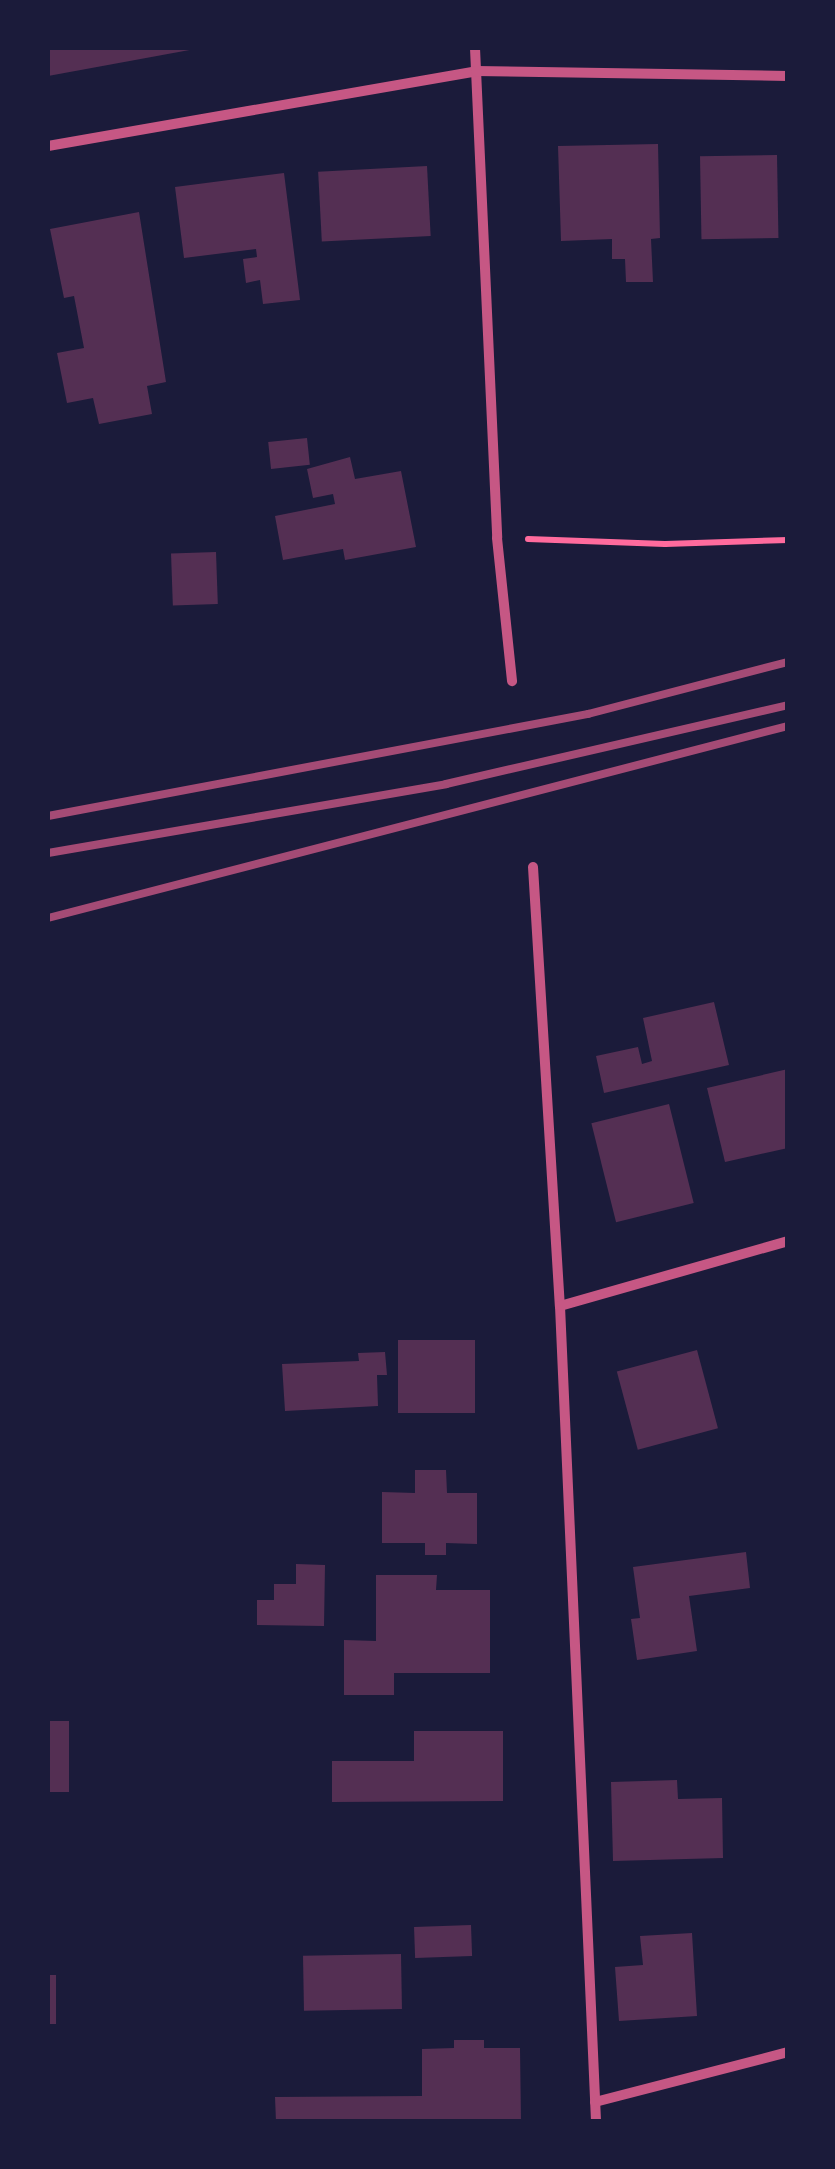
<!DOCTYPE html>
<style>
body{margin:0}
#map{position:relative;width:835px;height:2169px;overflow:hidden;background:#1b1b3a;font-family:"IBM Plex Sans",sans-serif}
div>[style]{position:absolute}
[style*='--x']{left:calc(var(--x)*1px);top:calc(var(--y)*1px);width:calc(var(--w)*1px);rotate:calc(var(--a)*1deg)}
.building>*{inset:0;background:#542f53;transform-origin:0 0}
.path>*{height:6px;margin:-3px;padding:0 3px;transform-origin:3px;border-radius:3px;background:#ff6b9d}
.minor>*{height:10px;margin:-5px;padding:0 5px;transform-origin:5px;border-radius:5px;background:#c65784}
.rail>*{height:8px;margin:-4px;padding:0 4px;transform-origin:4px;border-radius:4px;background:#a44b75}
span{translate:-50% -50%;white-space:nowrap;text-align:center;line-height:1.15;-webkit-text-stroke:8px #1b1b3a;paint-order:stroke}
.frame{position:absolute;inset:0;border:50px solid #1b1b3a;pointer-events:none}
</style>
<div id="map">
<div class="building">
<div style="clip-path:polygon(48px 48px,195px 48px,195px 49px,48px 76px)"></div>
<div style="clip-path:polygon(658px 144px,660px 238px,651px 239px,653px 282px,626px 282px,625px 259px,612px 259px,612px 239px,561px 241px,558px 146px)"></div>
<div style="left:777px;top:155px;width:83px;height:77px;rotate:89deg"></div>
<div style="left:427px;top:166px;width:70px;height:109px;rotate:87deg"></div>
<div style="clip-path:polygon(284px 173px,300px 300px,263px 304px,260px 280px,246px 283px,243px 259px,257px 257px,256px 249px,184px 258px,175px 187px)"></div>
<div style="clip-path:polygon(139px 212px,166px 382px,147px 386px,152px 414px,99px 424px,93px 398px,67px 403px,57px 353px,84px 348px,74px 296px,64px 298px,50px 229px)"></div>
<div style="left:307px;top:438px;width:27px;height:39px;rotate:84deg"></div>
<div style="clip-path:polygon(350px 457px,355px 479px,401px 471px,416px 547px,345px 560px,343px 549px,283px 560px,275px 516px,335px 504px,333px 494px,313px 498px,307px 469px)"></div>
<div style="left:216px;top:552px;width:52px;height:45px;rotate:88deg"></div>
<div style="clip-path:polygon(714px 1002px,729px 1065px,604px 1093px,596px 1056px,638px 1047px,642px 1064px,652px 1061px,643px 1018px)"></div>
<div style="clip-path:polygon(788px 1069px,788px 1148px,725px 1162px,707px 1088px)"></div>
<div style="left:669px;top:1104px;width:102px;height:80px;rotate:76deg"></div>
<div style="left:475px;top:1340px;width:73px;height:77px;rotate:90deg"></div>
<div style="left:697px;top:1350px;width:81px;height:83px;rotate:75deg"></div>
<div style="clip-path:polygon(385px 1352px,387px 1375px,377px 1375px,378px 1406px,285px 1411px,282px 1364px,359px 1361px,358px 1353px)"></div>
<div style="clip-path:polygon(415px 1470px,446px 1470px,447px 1493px,477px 1493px,477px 1544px,446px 1543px,446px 1555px,425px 1555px,425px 1543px,382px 1543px,382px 1492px,415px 1493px)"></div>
<div style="clip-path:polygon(746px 1552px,750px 1588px,689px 1596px,697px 1651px,637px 1660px,631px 1619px,640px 1618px,633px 1567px)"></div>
<div style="clip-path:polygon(296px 1564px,325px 1565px,324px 1626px,257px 1625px,257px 1600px,274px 1600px,274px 1584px,296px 1584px)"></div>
<div style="clip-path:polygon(376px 1575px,437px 1575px,436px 1590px,490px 1590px,490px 1673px,394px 1673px,394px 1695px,344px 1695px,344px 1640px,376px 1641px)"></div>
<div style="left:48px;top:1721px;width:21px;height:71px"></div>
<div style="clip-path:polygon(414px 1731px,503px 1731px,503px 1801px,332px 1802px,332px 1761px,414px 1761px)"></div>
<div style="clip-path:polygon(677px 1780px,678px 1799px,722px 1798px,723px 1858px,613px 1861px,611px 1782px)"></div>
<div style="left:471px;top:1925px;width:31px;height:57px;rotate:88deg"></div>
<div style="clip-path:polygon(692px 1933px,697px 2016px,619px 2021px,615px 1967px,643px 1965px,640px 1936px)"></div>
<div style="left:401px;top:1954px;width:55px;height:98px;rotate:89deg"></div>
<div style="left:48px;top:1975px;width:8px;height:49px"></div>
<div style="clip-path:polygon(454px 2040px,484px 2040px,484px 2048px,520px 2048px,521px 2122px,276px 2122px,275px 2097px,422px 2096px,422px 2049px,454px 2048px)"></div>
</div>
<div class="path">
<div style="--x:528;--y:539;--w:137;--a:2.1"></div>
<div style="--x:665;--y:544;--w:123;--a:-1.9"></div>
</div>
<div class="minor">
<div style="--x:475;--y:48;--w:490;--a:87.4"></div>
<div style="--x:497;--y:538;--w:144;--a:84"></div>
<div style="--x:48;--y:146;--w:435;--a:-9.9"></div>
<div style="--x:476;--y:71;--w:312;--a:0.9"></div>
<div style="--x:533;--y:867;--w:440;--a:86.5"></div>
<div style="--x:560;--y:1306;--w:817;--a:87.47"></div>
<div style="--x:560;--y:1306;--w:237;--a:-15.9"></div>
<div style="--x:595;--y:2102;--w:199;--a:-14.5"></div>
</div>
<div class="rail">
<div style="--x:48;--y:816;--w:550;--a:-10.7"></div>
<div style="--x:588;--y:714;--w:207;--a:-14.6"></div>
<div style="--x:48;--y:853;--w:404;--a:-9.8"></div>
<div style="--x:446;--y:784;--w:351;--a:-13"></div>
<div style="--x:48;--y:918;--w:765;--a:-14.55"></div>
</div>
<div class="frame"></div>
</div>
